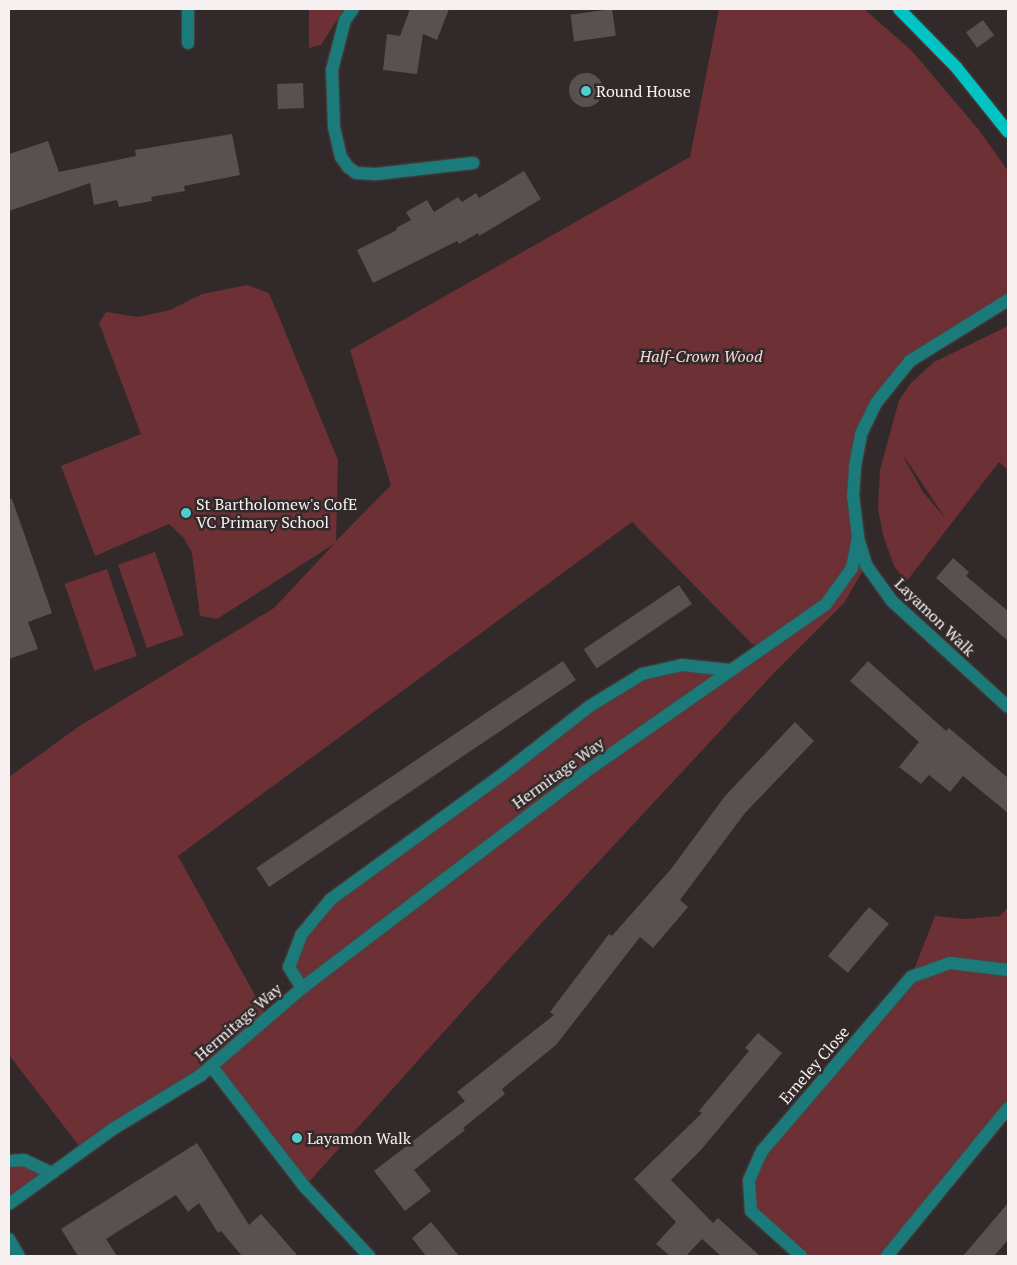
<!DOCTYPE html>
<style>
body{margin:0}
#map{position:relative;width:1017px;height:1265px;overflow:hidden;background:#322a2a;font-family:"PT Serif",serif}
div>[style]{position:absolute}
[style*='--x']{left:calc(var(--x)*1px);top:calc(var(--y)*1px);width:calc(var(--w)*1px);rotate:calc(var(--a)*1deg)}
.green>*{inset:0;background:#6c3035;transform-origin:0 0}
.building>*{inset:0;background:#595050;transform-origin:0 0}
.round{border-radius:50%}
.roads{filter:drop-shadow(0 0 1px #4d4646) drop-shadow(0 0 1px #4d4646)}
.minor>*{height:12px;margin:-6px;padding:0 6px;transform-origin:6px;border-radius:6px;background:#1b7b7b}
.major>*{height:12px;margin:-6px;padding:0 6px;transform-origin:6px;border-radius:6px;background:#00c3c3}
.dots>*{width:14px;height:14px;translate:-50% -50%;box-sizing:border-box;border:2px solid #322a2a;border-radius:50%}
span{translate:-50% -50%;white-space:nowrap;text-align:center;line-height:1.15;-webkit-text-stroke:5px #322a2a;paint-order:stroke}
.poi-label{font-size:16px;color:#f6f0f0}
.left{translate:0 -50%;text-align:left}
.park-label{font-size:16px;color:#f7dbdb;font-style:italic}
.street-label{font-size:16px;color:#f6f0f0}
.frame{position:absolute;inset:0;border:10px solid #f6f0f0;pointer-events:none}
</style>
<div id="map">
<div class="green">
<div style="clip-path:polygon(309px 9px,344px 9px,321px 45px,309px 48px)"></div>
<div style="clip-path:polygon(evenodd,719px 9px,864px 9px,912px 51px,979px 130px,1008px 171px,1008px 300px,910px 361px,876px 403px,855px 466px,866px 565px,844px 603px,774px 673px,537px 928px,308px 1183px,212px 1067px,83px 1151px,9px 1055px,9px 777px,78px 727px,274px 608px,334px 544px,217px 619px,200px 616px,192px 553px,183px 537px,169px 524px,95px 556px,61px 466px,141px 434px,99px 323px,106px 312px,138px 317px,170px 310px,202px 294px,247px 285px,269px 293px,338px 460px,336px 541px,391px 485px,350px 350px,690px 157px,719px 9px,632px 522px,752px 644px,766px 645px,730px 670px,682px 665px,642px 674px,331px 899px,301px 935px,289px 967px,302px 988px,266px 1015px,178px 856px,632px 522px)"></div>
<div style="clip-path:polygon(evenodd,1008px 326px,1008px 470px,999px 462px,906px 582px,894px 566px,883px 535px,878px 508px,880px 470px,899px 400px,911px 383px,934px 362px,1008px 326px,904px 458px,905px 458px,946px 519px,923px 492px,904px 458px)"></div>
<div style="left:155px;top:552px;width:88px;height:39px;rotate:71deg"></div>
<div style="left:107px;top:569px;width:92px;height:45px;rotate:71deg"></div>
<div style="clip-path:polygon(1008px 907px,1008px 1108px,887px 1256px,801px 1256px,751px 1211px,749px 1180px,762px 1151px,911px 977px,935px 916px,966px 919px,1000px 916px)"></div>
<div style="clip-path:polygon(9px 1161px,52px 1173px,9px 1204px)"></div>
</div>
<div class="building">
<div style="clip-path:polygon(410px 9px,449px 9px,437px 40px,423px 34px,417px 74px,383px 70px,387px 34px,400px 36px)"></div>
<div style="left:612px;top:9px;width:27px;height:42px;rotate:82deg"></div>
<div style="left:983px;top:20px;width:19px;height:21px;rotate:54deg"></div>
<div class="round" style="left:569px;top:73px;width:34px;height:34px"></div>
<div style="left:303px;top:83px;width:25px;height:26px;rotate:88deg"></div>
<div style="clip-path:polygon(232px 134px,240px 175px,184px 186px,185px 191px,151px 197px,152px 201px,119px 207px,117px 200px,94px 205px,90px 183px,9px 211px,9px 154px,48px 141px,59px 172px,136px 156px,135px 150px)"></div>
<div style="clip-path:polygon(524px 171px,541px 199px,479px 236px,478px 233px,459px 244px,457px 241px,373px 283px,357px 250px,397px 230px,396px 228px,411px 220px,406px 212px,427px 200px,434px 212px,458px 197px,462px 202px,476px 193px,479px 198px)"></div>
<div style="clip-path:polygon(9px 499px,12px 499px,52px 613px,28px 622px,38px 649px,9px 659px)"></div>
<div style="clip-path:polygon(953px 558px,969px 572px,966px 576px,1008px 611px,1008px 641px,936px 578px)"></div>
<div style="left:679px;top:585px;width:23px;height:115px;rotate:56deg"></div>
<div style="left:563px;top:661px;width:23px;height:370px;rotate:56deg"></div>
<div style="clip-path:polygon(868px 661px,946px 731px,949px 728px,1008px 778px,1008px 813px,963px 776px,950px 792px,929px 775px,921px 784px,899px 767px,919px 742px,850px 681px)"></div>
<div style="clip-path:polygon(795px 722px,814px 741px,745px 813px,680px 900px,688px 907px,653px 948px,640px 937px,556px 1045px,502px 1089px,505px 1094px,463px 1128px,465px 1130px,414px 1170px,431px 1191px,405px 1211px,374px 1171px,465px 1101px,457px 1092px,554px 1015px,550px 1012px,609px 934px,612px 936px,671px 869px,725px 796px)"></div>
<div style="left:869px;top:907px;width:26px;height:64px;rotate:40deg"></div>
<div style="clip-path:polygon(758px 1033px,782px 1053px,700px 1151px,671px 1180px,713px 1223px,718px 1218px,760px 1256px,721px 1256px,702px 1239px,686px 1256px,670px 1256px,656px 1244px,676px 1222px,634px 1179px,702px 1113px,699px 1111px,749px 1051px,745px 1048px)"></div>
<div style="clip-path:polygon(197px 1143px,249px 1225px,261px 1214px,298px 1256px,242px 1256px,221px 1231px,218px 1233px,199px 1203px,188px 1212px,176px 1195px,106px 1239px,117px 1256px,78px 1256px,61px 1229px)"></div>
<div style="clip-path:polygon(1008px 1203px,1008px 1240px,994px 1256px,963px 1256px)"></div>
<div style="clip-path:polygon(431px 1222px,459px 1256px,426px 1256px,412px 1238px)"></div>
</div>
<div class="roads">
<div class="minor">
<div style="--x:353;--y:9;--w:14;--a:126"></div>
<div style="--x:345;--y:20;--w:52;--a:104.6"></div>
<div style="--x:332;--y:70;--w:57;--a:88"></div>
<div style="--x:334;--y:127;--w:31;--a:77"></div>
<div style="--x:341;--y:157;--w:12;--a:55"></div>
<div style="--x:348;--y:167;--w:10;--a:37"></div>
<div style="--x:356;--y:173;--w:20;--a:3"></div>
<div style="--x:376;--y:174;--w:98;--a:-6.5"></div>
<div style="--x:188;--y:43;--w:34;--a:-90"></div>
<div style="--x:858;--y:538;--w:28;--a:73"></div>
<div style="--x:866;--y:565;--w:44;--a:54.2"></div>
<div style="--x:892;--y:601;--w:157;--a:42.4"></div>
<div style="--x:302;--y:988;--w:25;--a:-122"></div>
<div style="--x:289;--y:967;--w:34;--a:-69"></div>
<div style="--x:301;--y:935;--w:47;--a:-50.2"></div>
<div style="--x:331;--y:899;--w:208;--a:-36"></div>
<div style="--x:499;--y:777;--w:115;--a:-38"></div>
<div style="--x:590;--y:706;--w:61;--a:-31.6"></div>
<div style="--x:642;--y:674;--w:41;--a:-12.7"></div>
<div style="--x:682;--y:665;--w:48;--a:5.9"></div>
<div style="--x:212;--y:1067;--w:150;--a:52.3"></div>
<div style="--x:304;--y:1186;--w:96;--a:47.1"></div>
<div style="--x:9;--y:1161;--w:15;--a:-4"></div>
<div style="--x:24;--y:1160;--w:31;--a:25"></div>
<div style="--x:9;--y:1204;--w:128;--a:-35.8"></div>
<div style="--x:113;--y:1129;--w:103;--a:-31.5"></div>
<div style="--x:201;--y:1075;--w:133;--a:-40.7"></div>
<div style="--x:302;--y:988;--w:355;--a:-37.3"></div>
<div style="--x:584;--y:773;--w:295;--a:-34.9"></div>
<div style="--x:826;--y:604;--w:44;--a:-54.2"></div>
<div style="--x:852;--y:568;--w:33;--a:-79"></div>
<div style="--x:858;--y:536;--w:39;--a:-97"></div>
<div style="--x:853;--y:497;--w:31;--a:-86"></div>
<div style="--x:855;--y:466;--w:33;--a:-79"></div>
<div style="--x:861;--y:434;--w:34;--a:-64"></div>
<div style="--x:876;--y:403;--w:54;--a:-51"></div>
<div style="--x:910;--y:361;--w:115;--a:-31.9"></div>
<div style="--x:9;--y:1239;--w:20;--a:60"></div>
<div style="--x:801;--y:1256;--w:67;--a:-138"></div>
<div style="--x:751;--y:1211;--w:31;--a:-94"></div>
<div style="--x:749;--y:1180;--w:32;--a:-66"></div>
<div style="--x:762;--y:1151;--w:229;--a:-49.4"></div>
<div style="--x:911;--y:977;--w:41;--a:-19.7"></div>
<div style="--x:950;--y:963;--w:58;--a:6.9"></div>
<div style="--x:887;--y:1256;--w:191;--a:-50.7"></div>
</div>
<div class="major">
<div style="--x:899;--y:9;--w:81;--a:45.5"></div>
<div style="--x:956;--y:67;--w:83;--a:51.3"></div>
</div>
</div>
<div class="dots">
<div style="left:586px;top:91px;background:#52cdcd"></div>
<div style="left:186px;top:513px;background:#52cdcd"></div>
<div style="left:297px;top:1138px;background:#52cdcd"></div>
</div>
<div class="poi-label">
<span class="left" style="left:596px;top:91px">Round House</span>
<span class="left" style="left:196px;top:513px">St Bartholomew's CofE<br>VC Primary School</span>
<span class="left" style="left:307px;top:1138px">Layamon Walk</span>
</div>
<div class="park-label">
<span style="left:701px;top:356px">Half-Crown Wood</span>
</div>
<div class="street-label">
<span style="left:935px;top:617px;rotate:44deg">Layamon Walk</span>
<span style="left:558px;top:773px;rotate:-36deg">Hermitage Way</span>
<span style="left:238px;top:1022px;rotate:-41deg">Hermitage Way</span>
<span style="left:814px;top:1065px;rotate:-49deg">Erneley Close</span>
</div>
<div class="frame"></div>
</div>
